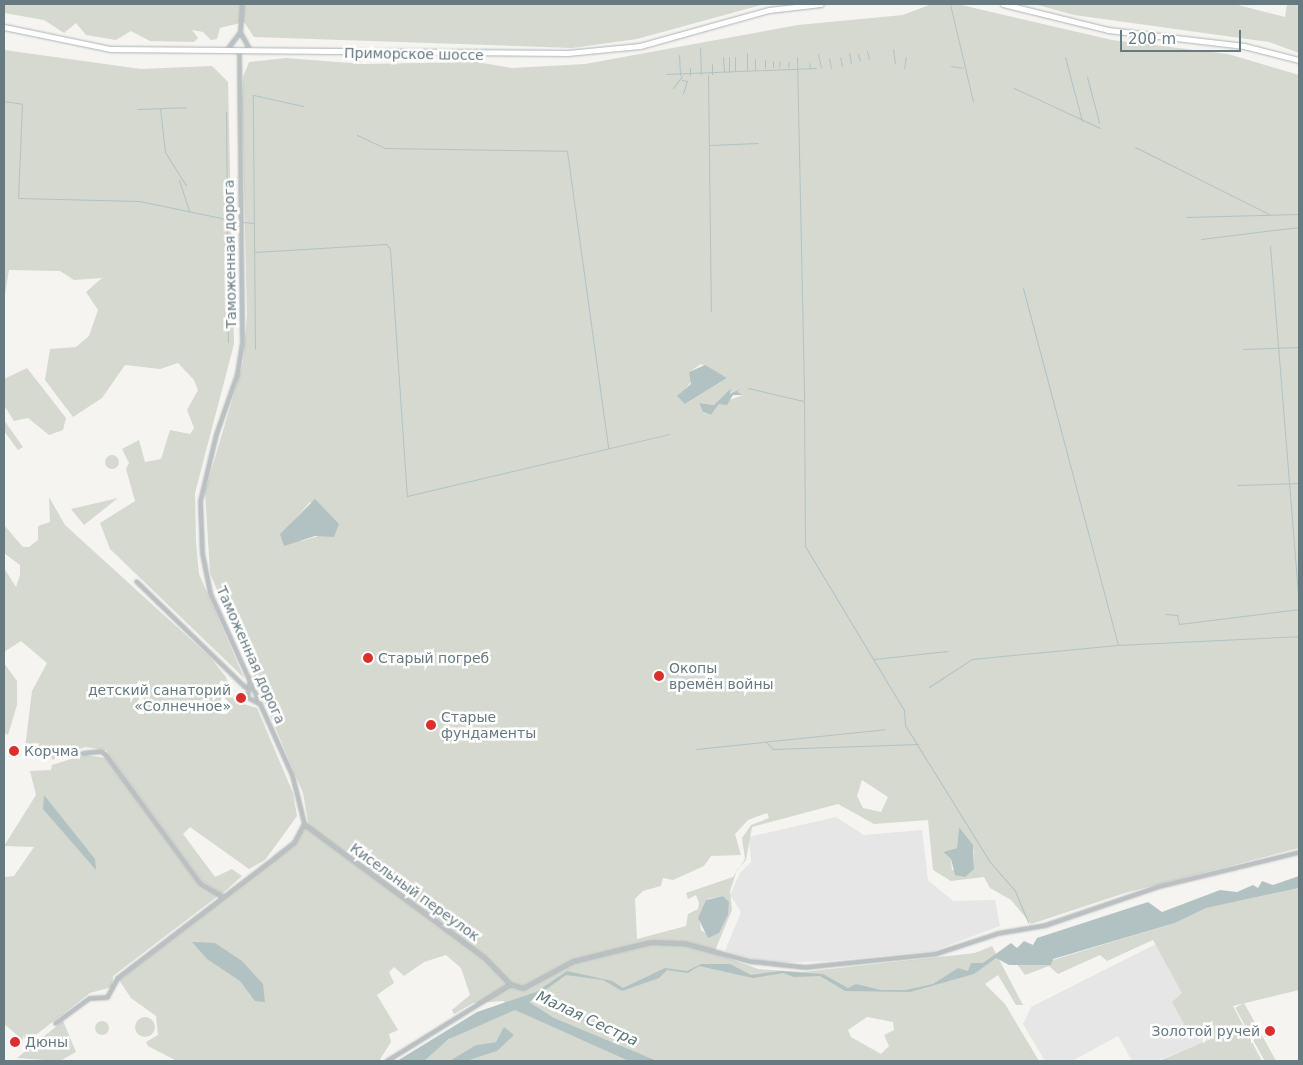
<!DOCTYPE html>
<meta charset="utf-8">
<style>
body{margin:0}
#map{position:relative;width:1303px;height:1065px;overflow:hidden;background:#f5f4f1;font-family:"DejaVu Sans",sans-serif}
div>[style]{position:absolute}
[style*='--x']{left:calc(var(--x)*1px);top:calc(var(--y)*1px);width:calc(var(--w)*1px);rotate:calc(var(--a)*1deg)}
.built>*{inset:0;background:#e5e6e5}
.green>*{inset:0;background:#d5d9d0;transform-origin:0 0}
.round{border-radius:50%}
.water>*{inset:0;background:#b2c2c3}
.stream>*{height:1px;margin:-0.5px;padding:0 0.5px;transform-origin:0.5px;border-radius:0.5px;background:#b2c2c3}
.roads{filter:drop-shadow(0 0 1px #adb4b6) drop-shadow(0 0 1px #adb4b6)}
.street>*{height:3px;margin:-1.5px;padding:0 1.5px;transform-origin:1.5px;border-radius:1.5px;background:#bbc1c3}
.primary>*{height:5px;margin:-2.5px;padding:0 2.5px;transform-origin:2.5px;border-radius:2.5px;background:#fff}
.dots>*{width:14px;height:14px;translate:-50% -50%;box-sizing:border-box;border:2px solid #fff;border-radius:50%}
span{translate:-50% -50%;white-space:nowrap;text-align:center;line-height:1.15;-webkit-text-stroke:5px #fff;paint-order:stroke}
.street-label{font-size:14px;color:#657a81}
.poi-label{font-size:14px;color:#657a81}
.left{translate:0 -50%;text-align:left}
.right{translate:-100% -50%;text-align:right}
.water-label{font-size:15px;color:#5b7677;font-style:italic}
.frame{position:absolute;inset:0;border:5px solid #657a81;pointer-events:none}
.scale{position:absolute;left:1120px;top:30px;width:121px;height:22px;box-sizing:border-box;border:2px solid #657a81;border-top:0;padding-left:6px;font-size:15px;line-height:18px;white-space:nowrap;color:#657a81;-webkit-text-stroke:4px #fff;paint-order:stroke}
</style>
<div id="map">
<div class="built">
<div style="clip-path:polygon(836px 817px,864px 835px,922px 830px,928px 880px,953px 901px,995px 900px,1000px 926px,933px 951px,828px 961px,767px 963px,725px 951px,741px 912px,730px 895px,740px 873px,751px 862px,749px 837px)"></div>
<div style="clip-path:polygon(1156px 944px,1209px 1040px,1157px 1061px,1132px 1061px,1118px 1036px,1072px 1061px,1045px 1061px,1023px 1024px,1031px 1007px)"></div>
</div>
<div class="green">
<div style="clip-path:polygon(4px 4px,765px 4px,637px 39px,572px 48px,254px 37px,244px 22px,220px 28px,217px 39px,211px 40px,203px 32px,192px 30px,198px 38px,194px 42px,150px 41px,131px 31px,116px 40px,86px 35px,76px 23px,64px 33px,44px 20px,4px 13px)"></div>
<div style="clip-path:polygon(evenodd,957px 4px,1112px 40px,1228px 54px,1299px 75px,1299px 848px,1125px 893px,1031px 924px,1011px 900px,990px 888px,984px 877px,951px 881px,933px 870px,928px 820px,874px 824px,838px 804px,752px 827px,746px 860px,737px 870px,730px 891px,732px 910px,714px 953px,758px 969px,803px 972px,975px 953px,992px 946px,1023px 1005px,1016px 1005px,998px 975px,985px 984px,1005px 1004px,1039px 1061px,467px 1061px,497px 1051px,503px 1033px,496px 1042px,476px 1045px,449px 1061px,422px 1061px,456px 1034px,508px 1012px,504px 1001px,473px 1003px,454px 1014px,452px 1010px,470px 995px,461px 968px,446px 955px,424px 962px,404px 976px,394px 967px,389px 972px,394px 983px,377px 995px,398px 1030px,389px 1034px,391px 1042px,379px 1061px,177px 1061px,148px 1046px,146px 1042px,158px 1035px,156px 1016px,131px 998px,119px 980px,296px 843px,308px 822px,303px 793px,210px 573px,205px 492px,243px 363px,247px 315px,242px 101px,243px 77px,249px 62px,286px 58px,363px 64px,477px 62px,512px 68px,585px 64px,798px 25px,903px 15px,929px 5px,957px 4px,701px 364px,727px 378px,687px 403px,681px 394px,692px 381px,689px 372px,701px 364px,957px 4px,731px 388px,730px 394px,738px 389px,736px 392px,743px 395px,719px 404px,711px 415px,704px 413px,699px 403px,714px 405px,731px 388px,957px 4px,310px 502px,329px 518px,326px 534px,301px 541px,281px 535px,310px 502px,957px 4px,862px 780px,888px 797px,881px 812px,863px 808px,857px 796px,862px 780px,957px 4px,767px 813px,769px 818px,751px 825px,742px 838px,745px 859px,733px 877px,686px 893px,688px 899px,696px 895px,699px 903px,698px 909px,688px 914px,686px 926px,637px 939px,635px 899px,643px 891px,661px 886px,663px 878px,673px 880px,704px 866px,711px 856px,741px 855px,735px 834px,748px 820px,767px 813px,957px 4px,959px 828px,974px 850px,974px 869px,952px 870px,951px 859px,943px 852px,957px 848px,959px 828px,957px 4px,723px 896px,728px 915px,718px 933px,710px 936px,701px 930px,699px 917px,707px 899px,723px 896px,957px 4px,867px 1017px,893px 1022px,894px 1030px,884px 1035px,889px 1046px,881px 1054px,851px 1037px,848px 1030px,867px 1017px)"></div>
<div style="clip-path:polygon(1034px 4px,1234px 4px,1285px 17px,1287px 4px,1299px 4px,1299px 53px,1269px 42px,1074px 15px)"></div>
<div style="clip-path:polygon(4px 50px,141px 69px,212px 66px,228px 82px,234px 344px,195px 493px,196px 542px,199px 574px,244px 678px,110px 549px,100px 523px,135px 501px,126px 469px,129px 463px,122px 449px,139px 440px,145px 462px,161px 459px,170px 430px,190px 434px,194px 428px,187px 410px,198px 390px,194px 380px,178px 363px,160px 369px,125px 365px,102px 398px,73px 417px,45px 380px,50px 349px,76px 347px,89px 336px,98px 310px,86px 292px,102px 278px,74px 280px,60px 271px,9px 270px,4px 300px)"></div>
<div style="clip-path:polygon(27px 368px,66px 418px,63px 430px,49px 435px,28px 418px,14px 421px,4px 405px,4px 379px)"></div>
<div style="clip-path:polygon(4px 420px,23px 447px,18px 450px,4px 431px)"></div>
<div class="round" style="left:105px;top:455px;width:14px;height:14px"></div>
<div style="clip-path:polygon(49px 497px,65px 525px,210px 657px,226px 677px,234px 701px,257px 708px,293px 793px,297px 816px,265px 860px,249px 869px,190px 827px,183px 834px,215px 877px,232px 869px,242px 876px,222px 894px,202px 881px,106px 750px,85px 747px,52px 760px,51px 755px,24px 756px,32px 691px,47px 663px,21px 641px,4px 652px,4px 568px,16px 587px,20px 575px,20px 565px,4px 553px,4px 525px,23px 547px,29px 547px,38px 540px,38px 526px,50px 522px)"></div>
<div style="clip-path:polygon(118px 498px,84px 525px,71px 509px)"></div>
<div style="clip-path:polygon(4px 663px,17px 681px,17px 705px,8px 735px,4px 733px)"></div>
<div style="clip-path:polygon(84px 755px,106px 758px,198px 883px,218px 896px,113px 976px,112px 987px,90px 993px,28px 1041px,23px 1036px,23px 1040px,4px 1024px,4px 877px,14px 876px,34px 847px,4px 846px,36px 795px,30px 771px,51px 770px,52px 765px)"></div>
<div style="clip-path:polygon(1299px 888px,1299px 990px,1233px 1006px,1262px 1061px,1159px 1061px,1213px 1038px,1205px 1027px,1189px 1033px,1172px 1002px,1182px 993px,1153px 940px,1107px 961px,1100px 955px,1058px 974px,1049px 966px,1025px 975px,1017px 964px,1046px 962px,1175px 923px,1205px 908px)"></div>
<div style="left:1244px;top:1003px;width:66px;height:10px;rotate:61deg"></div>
<div class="round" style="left:135px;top:1017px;width:20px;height:20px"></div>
<div style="clip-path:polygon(63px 1021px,76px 1052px,60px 1061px,17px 1058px)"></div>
<div class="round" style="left:95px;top:1021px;width:14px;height:14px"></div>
</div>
<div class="water">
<div style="clip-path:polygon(705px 365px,727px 378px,685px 404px,677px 396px,691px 384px,689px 372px)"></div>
<div style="clip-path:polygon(731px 388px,730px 394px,739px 389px,737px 392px,743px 395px,733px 395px,727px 405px,719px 404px,711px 415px,703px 412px,699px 403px,714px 405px)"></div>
<div style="clip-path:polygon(315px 499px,339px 524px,334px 537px,315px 536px,284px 546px,280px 534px)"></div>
<div style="clip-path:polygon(44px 795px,95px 859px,96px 870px,43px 809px)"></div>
<div style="clip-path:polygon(959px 827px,973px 845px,974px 869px,965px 877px,955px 875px,951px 859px,943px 852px,957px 848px)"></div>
<div style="clip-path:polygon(1299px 876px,1299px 888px,1206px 908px,1175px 923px,1053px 959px,1051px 965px,1009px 965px,996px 958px,974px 974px,910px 992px,845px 991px,820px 976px,794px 977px,783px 973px,753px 978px,699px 966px,688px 973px,667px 970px,659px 978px,622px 991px,603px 980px,566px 975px,529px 1002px,554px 1018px,657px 1061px,629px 1061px,515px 1010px,449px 1039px,424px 1061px,397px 1061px,477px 1012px,536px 992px,567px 971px,612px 981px,623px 988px,665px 968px,687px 971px,701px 964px,730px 964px,751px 975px,781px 971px,823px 974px,848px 988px,856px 984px,881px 990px,906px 990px,933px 984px,958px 968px,968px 971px,971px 963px,983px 963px,1011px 943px,1017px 948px,1024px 941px,1033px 945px,1037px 938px,1148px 902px,1162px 912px,1220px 890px,1237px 892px,1253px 885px,1258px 888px,1262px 881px,1273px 885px)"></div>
<div style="clip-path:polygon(723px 896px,729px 902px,728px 915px,719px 933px,708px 938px,698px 918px,706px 900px)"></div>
<div style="clip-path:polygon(192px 942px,215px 943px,242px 961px,263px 984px,265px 1002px,255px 1001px,240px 981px,207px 959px)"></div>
<div style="clip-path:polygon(504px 1027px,514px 1035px,497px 1051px,467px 1061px,449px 1061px,476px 1045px,496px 1042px)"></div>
</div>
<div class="stream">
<div style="--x:950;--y:4;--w:100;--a:76.7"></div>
<div style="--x:700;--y:48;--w:26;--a:88"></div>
<div style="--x:893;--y:49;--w:14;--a:82"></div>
<div style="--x:867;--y:51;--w:8;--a:76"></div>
<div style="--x:747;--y:53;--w:17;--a:90"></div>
<div style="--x:849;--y:53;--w:10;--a:79"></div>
<div style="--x:818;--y:54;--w:14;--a:78"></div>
<div style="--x:858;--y:54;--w:7;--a:74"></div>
<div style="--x:679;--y:55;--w:20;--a:87"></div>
<div style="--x:723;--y:57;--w:15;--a:86"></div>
<div style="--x:729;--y:57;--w:15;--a:90"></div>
<div style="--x:735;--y:57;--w:14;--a:90"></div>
<div style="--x:797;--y:57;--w:343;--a:88.8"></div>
<div style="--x:840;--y:57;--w:9;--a:77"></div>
<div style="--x:1065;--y:57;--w:66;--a:75.1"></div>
<div style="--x:829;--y:58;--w:10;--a:79"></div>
<div style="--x:755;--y:59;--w:10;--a:90"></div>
<div style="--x:765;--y:60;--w:8;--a:90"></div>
<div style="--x:773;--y:61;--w:6;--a:90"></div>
<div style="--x:809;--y:63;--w:6;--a:81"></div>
<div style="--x:712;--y:64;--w:10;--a:90"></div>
<div style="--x:951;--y:66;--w:12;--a:9"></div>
<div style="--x:779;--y:67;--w:6;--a:-81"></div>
<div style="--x:788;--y:67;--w:5;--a:-79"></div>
<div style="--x:690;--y:68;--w:7;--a:90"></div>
<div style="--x:904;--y:68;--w:11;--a:-80"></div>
<div style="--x:666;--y:74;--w:150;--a:-2.3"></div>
<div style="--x:708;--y:75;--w:236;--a:89.3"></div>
<div style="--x:1087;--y:77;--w:47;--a:75.1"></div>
<div style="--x:682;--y:80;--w:5;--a:11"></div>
<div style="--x:687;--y:81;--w:13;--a:108"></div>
<div style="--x:673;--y:88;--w:15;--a:-53"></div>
<div style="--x:1014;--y:88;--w:95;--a:24.9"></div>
<div style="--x:4;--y:101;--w:18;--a:9"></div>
<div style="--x:22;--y:104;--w:94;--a:92.4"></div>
<div style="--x:18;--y:198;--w:121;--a:1.4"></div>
<div style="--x:139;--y:201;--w:99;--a:11.7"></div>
<div style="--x:161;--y:108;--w:25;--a:-2"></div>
<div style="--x:137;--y:109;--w:23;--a:-2"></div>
<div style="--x:160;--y:108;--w:44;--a:83.5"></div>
<div style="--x:165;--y:152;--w:39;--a:58"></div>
<div style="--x:226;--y:112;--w:230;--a:89.5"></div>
<div style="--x:357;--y:135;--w:31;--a:25"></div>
<div style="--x:385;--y:148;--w:182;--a:0.9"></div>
<div style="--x:567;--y:151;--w:300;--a:82.1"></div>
<div style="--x:710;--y:145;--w:48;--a:-2.4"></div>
<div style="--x:1135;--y:147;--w:150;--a:26.6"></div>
<div style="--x:179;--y:180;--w:33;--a:72"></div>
<div style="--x:1186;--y:217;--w:113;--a:-1.5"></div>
<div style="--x:243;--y:222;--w:11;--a:5"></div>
<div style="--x:1201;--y:239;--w:99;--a:-7"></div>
<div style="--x:1270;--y:246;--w:364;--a:85.4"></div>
<div style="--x:255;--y:252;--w:131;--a:-3.5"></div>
<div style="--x:386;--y:244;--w:6;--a:51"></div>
<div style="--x:390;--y:249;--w:248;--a:86.1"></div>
<div style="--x:407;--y:496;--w:270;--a:-13.3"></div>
<div style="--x:1023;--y:288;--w:369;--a:75.1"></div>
<div style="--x:1118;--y:645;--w:181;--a:-2.8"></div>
<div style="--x:255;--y:349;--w:254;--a:-90.5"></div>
<div style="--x:253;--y:95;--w:51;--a:12.4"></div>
<div style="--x:1243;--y:349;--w:56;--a:-2"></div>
<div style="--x:748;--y:388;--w:57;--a:13.1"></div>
<div style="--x:804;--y:401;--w:145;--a:89.6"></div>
<div style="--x:805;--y:546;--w:192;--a:58.9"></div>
<div style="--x:904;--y:710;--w:15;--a:86"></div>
<div style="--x:905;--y:725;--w:161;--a:58.2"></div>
<div style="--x:990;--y:862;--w:38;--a:49"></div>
<div style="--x:1015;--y:891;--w:34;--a:67"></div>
<div style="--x:1237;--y:485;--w:62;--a:-1.8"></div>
<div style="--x:1166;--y:614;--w:11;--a:5"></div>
<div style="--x:1177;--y:615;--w:9;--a:77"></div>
<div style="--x:1179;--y:624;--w:121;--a:-7.1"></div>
<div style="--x:874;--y:659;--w:74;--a:-6.2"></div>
<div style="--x:929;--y:687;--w:51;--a:-33.1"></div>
<div style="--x:972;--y:659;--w:146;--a:-5.5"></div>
<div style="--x:766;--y:742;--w:10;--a:45"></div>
<div style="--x:773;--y:749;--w:145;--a:-2"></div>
<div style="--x:696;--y:749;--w:190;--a:-6"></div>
</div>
<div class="roads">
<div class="street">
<div style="--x:240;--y:32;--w:28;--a:-86"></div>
<div style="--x:240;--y:32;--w:21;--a:61"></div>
<div style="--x:227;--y:49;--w:21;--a:-53"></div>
<div style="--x:136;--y:581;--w:152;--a:44.2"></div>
<div style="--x:250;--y:678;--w:19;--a:99"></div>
<div style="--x:247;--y:697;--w:15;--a:28"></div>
<div style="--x:82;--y:753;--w:19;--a:-6"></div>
<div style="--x:101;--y:751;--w:6;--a:39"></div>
<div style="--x:106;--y:755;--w:159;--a:53.7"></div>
<div style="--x:200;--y:883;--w:27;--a:31"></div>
<div style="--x:304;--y:824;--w:224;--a:36.5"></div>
<div style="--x:484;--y:957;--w:37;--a:46"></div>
<div style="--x:510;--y:984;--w:14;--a:17"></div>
<div style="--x:523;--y:988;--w:57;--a:-28.4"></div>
<div style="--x:573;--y:961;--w:80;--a:-13.7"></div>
<div style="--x:651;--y:942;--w:33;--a:2"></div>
<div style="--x:684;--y:943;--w:68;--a:15.3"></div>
<div style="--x:750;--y:961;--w:55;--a:6.2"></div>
<div style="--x:805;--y:967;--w:130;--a:-5.8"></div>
<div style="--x:934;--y:954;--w:67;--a:-18.2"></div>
<div style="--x:998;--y:933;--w:48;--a:-9.7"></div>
<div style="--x:1045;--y:925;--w:120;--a:-18.9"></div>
<div style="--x:1159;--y:886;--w:144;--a:-13.7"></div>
<div style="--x:55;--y:1023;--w:42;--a:-36.3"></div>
<div style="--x:89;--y:998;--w:18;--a:-3"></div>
<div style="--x:107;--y:997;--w:21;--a:-62"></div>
<div style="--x:117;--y:978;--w:199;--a:-37.4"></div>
<div style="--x:275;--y:857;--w:24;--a:-38"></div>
<div style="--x:294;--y:842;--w:21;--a:-62"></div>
<div style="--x:304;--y:823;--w:49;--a:-104"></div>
<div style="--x:292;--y:775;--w:200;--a:-114.3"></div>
<div style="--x:210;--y:593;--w:41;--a:-101.3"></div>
<div style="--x:202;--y:553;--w:52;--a:-92.2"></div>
<div style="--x:200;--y:501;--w:69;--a:-76.6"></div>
<div style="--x:216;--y:434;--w:64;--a:-70.7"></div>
<div style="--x:237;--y:374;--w:30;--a:-81"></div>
<div style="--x:242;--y:344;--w:294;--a:-90.6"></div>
<div style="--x:386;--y:1061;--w:146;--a:-31.8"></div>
</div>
<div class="primary">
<div style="--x:1003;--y:4;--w:108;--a:13.9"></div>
<div style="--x:1108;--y:30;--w:137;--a:6.7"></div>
<div style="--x:1244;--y:46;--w:57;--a:14.3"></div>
<div style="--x:4;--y:27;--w:108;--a:11.7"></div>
<div style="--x:110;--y:49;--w:458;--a:0.5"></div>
<div style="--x:568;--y:53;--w:72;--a:-5.6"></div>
<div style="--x:640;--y:46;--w:134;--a:-15.6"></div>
<div style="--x:769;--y:10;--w:52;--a:-6.6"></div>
</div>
</div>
<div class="dots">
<div style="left:368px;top:658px;background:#db2f2b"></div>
<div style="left:659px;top:676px;background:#db2f2b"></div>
<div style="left:241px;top:698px;background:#db2f2b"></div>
<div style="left:431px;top:725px;background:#db2f2b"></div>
<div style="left:14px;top:751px;background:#db2f2b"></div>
<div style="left:1270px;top:1031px;background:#db2f2b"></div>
<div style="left:15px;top:1042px;background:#db2f2b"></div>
</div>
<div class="street-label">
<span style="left:414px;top:54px;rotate:1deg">Приморское шоссе</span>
<span style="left:230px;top:254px;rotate:-91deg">Таможенная дорога</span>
<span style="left:251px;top:655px;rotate:66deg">Таможенная дорога</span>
<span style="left:415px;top:892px;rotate:36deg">Кисельный переулок</span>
</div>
<div class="poi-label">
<span class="left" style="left:378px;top:658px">Старый погреб</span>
<span class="left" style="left:669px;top:676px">Окопы<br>времён войны</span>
<span class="right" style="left:231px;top:698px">детский санаторий<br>«Солнечное»</span>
<span class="left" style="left:441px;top:725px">Старые<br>фундаменты</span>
<span class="left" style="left:24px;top:751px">Корчма</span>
<span class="right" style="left:1260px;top:1031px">Золотой ручей</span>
<span class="left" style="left:25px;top:1042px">Дюны</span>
</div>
<div class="water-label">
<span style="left:587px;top:1019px;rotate:25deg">Малая Сестра</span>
</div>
<div class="frame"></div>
<div class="scale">200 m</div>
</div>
